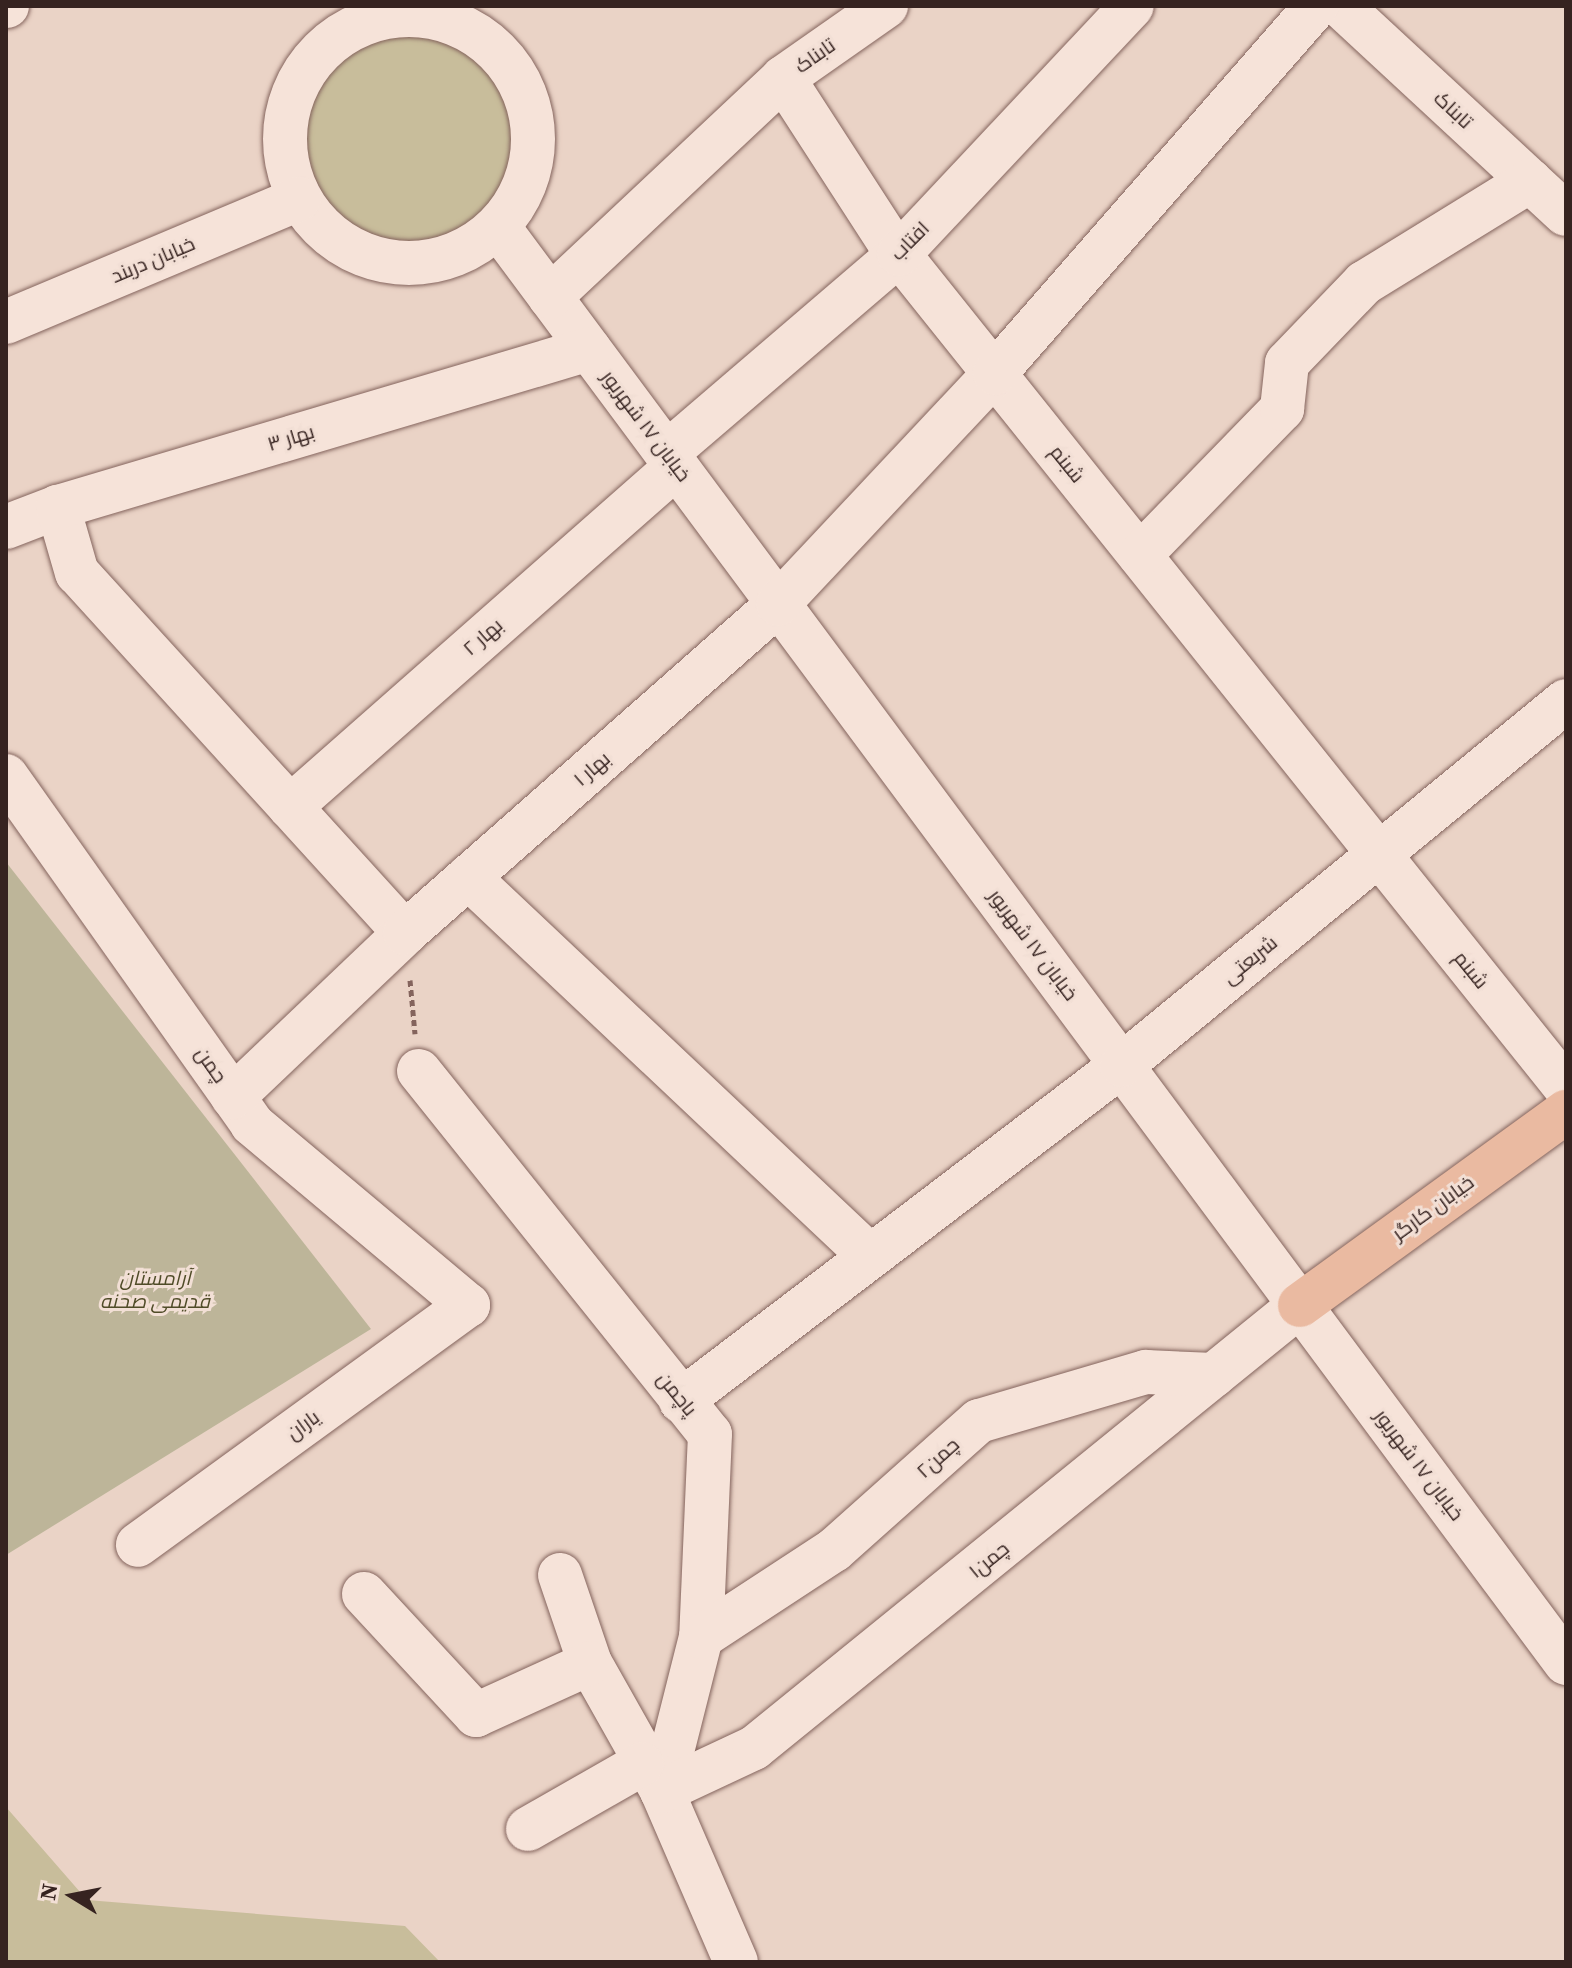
<!DOCTYPE html>
<meta charset="utf-8">
<style>
body{margin:0}
#map{position:relative;width:1572px;height:1968px;overflow:hidden;background:#ead3c6;font-family:"Source Serif 4",Cairo,serif}
div>[style]{position:absolute}
[style*='--x']{left:calc(var(--x)*1px);top:calc(var(--y)*1px);width:calc(var(--w)*1px);rotate:calc(var(--a)*1deg)}
.green>*{inset:0;background:#c8bd9b}
.round{border-radius:50%}
.cemetery>*{inset:0;background:#bdb599}
.path>*{height:5px;margin-top:-2.5px;transform-origin:0;background:repeating-linear-gradient(90deg,#84645d 0 6px,transparent 0 10px)}
.roads{filter:drop-shadow(0 0 2px #84645d) drop-shadow(0 0 2px #84645d)}
.minor>*{height:44px;margin:-22px;padding:0 22px;transform-origin:22px;border-radius:22px;background:#f6e3d9}
.minor>.ring{margin:-22px;padding:0;box-sizing:content-box;background:none;border:44px solid #f6e3d9;border-radius:50%}
.major>*{height:44px;margin:-22px;padding:0 22px;transform-origin:22px;border-radius:22px;background:#eabaa1}
span{translate:-50% -50%;white-space:nowrap;text-align:center;line-height:1.15;-webkit-text-stroke:6px #f2dfd5;paint-order:stroke}
.street-label{font-size:20px;color:#362320}
.park-label{font-size:20px;color:#504c28;font-style:italic}
.frame{position:absolute;inset:0;border:8px solid #362320;pointer-events:none}
.north{position:absolute;left:32px;top:1856px;width:80px;height:80px;-webkit-text-stroke:6px #f2dfd5;paint-order:stroke;rotate:280deg;font-size:22px;font-weight:700;line-height:32px;text-align:center;color:#362320}
.north::after{content:'';display:block;margin:auto;width:28px;height:36px;background:#362320;clip-path:polygon(50% 0,100% 100%,50% 72%,0 100%)}
</style>
<div id="map">
<div class="green">
<div class="round" style="left:304px;top:31px;width:212px;height:212px"></div>
<div style="clip-path:polygon(6px 1807px,87px 1900px,405px 1926px,440px 1962px,6px 1962px)"></div>
</div>
<div class="cemetery">
<div style="clip-path:polygon(6px 862px,371px 1329px,6px 1555px)"></div>
</div>
<div class="path">
<div style="--x:410;--y:980;--w:54;--a:84.7"></div>
</div>
<div class="roads">
<div class="minor">
<div style="--x:6;--y:6;--w:1;--a:0"></div>
<div style="--x:1341;--y:6;--w:306;--a:42.8"></div>
<div class="ring" style="left:285px;top:15px;width:204px;height:204px"></div>
<div style="--x:783;--y:78;--w:126;--a:-35"></div>
<div style="--x:499;--y:228;--w:1788;--a:53.37"></div>
<div style="--x:550;--y:297;--w:320;--a:-43.2"></div>
<div style="--x:783;--y:78;--w:195;--a:57.1"></div>
<div style="--x:889;--y:242;--w:1084;--a:51.33"></div>
<div style="--x:6;--y:322;--w:318;--a:-22.8"></div>
<div style="--x:667;--y:453;--w:306;--a:-40.6"></div>
<div style="--x:899;--y:254;--w:340;--a:-46.8"></div>
<div style="--x:6;--y:527;--w:56;--a:-21"></div>
<div style="--x:1140;--y:555;--w:204;--a:-45.8"></div>
<div style="--x:1282;--y:409;--w:46;--a:-83.8"></div>
<div style="--x:1287;--y:363;--w:111;--a:-46.1"></div>
<div style="--x:1364;--y:283;--w:195;--a:-31.6"></div>
<div style="--x:6;--y:776;--w:426;--a:54.7"></div>
<div style="--x:252;--y:1124;--w:282;--a:40"></div>
<div style="--x:468;--y:1305;--w:408;--a:144"></div>
<div style="--x:290;--y:807;--w:514;--a:-41.37"></div>
<div style="--x:468;--y:877;--w:552;--a:43.31"></div>
<div style="--x:405;--y:933;--w:487;--a:-132.3"></div>
<div style="--x:77;--y:573;--w:69;--a:-106.1"></div>
<div style="--x:58;--y:507;--w:554;--a:-16.57"></div>
<div style="--x:419;--y:1071;--w:465;--a:51.3"></div>
<div style="--x:710;--y:1434;--w:203;--a:92.5"></div>
<div style="--x:701;--y:1637;--w:159;--a:104.2"></div>
<div style="--x:662;--y:1791;--w:186;--a:66.6"></div>
<div style="--x:233;--y:1097;--w:238;--a:-43.6"></div>
<div style="--x:405;--y:933;--w:497;--a:-41.4"></div>
<div style="--x:778;--y:604;--w:317;--a:-46.8"></div>
<div style="--x:995;--y:373;--w:488;--a:-48.8"></div>
<div style="--x:681;--y:1401;--w:554;--a:-37.3"></div>
<div style="--x:1122;--y:1065;--w:574;--a:-39.35"></div>
<div style="--x:560;--y:1575;--w:93;--a:71.2"></div>
<div style="--x:590;--y:1663;--w:147;--a:60.6"></div>
<div style="--x:662;--y:1791;--w:102;--a:-25.1"></div>
<div style="--x:754;--y:1748;--w:703;--a:-39.05"></div>
<div style="--x:364;--y:1594;--w:165;--a:47.2"></div>
<div style="--x:476;--y:1715;--w:125;--a:-24.5"></div>
<div style="--x:701;--y:1637;--w:159;--a:-33.2"></div>
<div style="--x:834;--y:1550;--w:194;--a:-41.7"></div>
<div style="--x:979;--y:1421;--w:174;--a:-16.4"></div>
<div style="--x:1146;--y:1372;--w:68;--a:2.5"></div>
<div style="--x:528;--y:1829;--w:131;--a:-29.7"></div>
</div>
<div class="major">
<div style="--x:1300;--y:1305;--w:329;--a:-36"></div>
</div>
</div>
<div class="street-label">
<span style="left:815px;top:56px;rotate:-35deg">تابناک</span>
<span style="left:1453px;top:110px;rotate:43deg">تابناک</span>
<span style="left:910px;top:241px;rotate:-45deg">افتاب</span>
<span style="left:153px;top:260px;rotate:-23deg">خیابان دربند</span>
<span style="left:646px;top:426px;rotate:53deg">خیابان ۱۷ شهریور</span>
<span style="left:291px;top:438px;rotate:-17deg">بهار ۳</span>
<span style="left:1067px;top:464px;rotate:51deg">شبنم</span>
<span style="left:483px;top:637px;rotate:-41deg">بهار ۲</span>
<span style="left:592px;top:769px;rotate:-41deg">بهار ۱</span>
<span style="left:1033px;top:945px;rotate:53deg">خیابان ۱۷ شهریور</span>
<span style="left:1250px;top:960px;rotate:-39deg">شریعتی</span>
<span style="left:1471px;top:970px;rotate:51deg">شبنم</span>
<span style="left:211px;top:1065px;rotate:55deg">چمن</span>
<span style="left:1433px;top:1208px;rotate:-36deg">خیابان کارگر</span>
<span style="left:677px;top:1394px;rotate:51deg">پاچمن</span>
<span style="left:303px;top:1425px;rotate:-36deg">یاران</span>
<span style="left:938px;top:1458px;rotate:-42deg">چمن۲</span>
<span style="left:1419px;top:1465px;rotate:53deg">خیابان ۱۷ شهریور</span>
<span style="left:989px;top:1560px;rotate:-39deg">چمن۱</span>
</div>
<div class="park-label">
<span style="left:155px;top:1290px">آرامستان<br>قدیمی صحنه</span>
</div>
<div class="frame"></div>
<div class="north">N</div>
</div>
